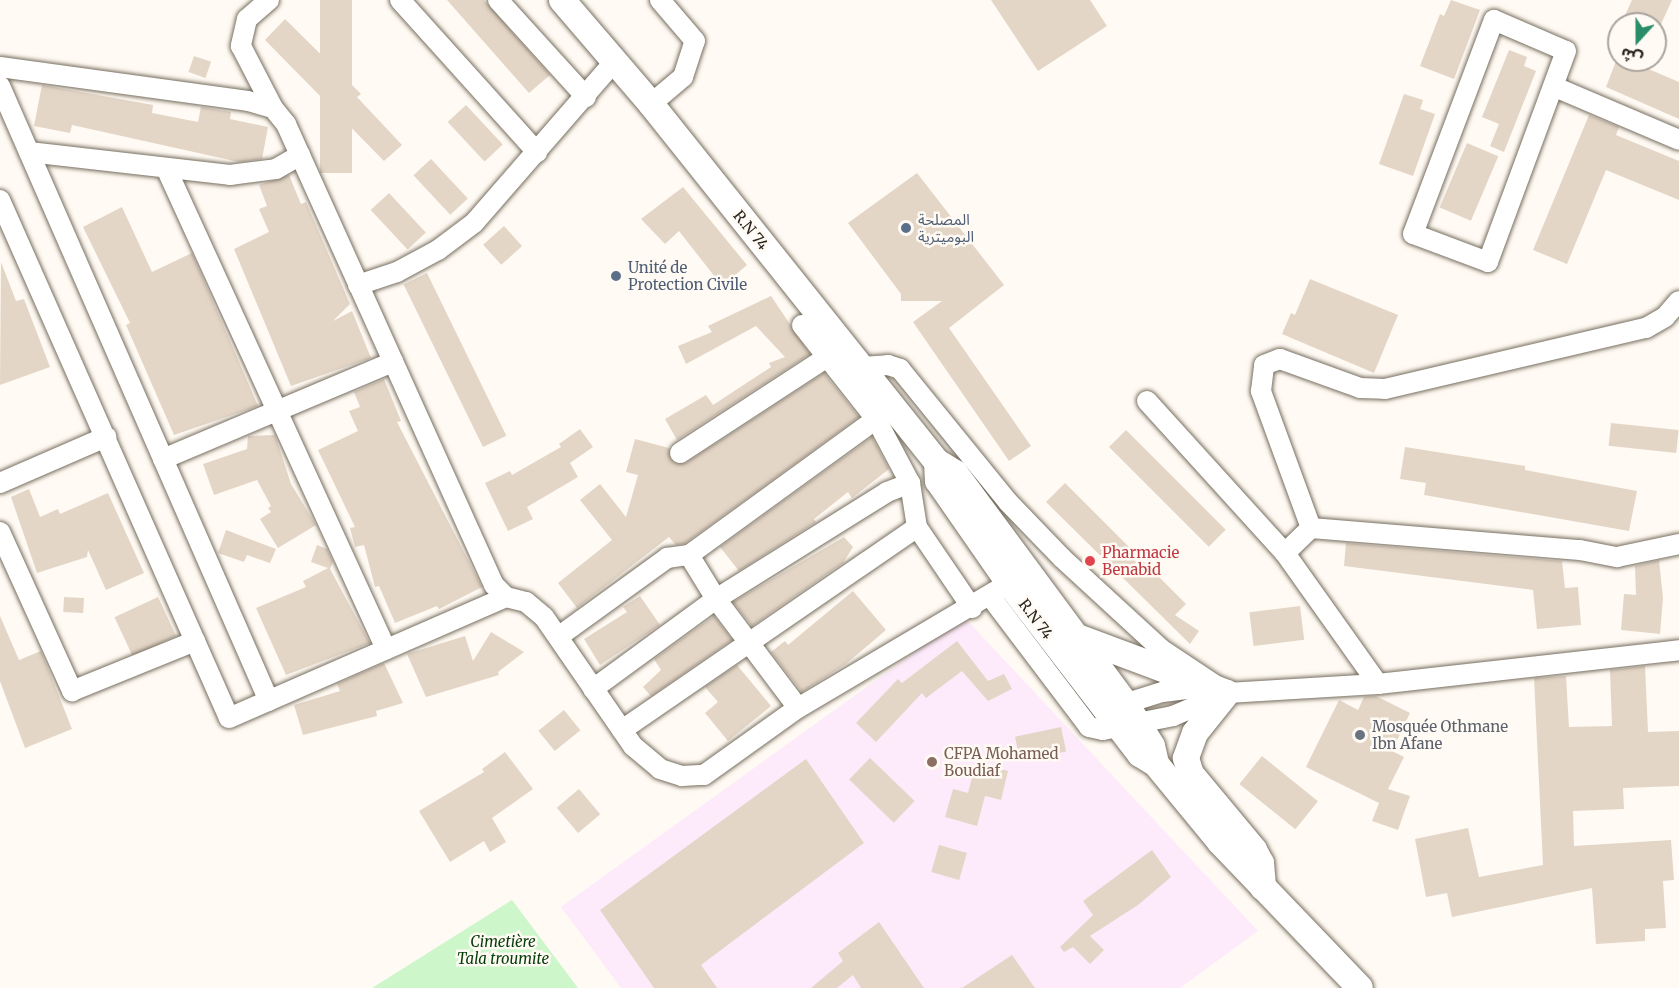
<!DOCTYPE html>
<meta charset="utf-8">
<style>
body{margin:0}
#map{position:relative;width:1679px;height:988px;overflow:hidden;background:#fffaf3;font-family:Merriweather,"Noto Sans Arabic",serif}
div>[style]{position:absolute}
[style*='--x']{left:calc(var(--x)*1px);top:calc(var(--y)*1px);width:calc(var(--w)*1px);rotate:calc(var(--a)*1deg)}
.education>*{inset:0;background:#fdeafb}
.green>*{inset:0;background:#cdf6cb}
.building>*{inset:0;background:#e4d6c7;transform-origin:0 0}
.roads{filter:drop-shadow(0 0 2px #776e5f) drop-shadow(0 0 2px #776e5f)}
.minor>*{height:20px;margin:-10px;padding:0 10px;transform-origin:10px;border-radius:10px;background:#fff}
.major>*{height:26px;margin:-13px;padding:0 13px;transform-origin:13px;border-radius:13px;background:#fff}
.dots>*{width:16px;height:16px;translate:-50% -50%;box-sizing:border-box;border:3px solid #fffaf3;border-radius:50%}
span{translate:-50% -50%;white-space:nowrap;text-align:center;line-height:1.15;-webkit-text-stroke:5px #fffaf3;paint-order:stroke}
.service-label{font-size:15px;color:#4e5e75}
.left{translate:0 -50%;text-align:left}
.street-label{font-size:15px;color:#28241e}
.health-label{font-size:15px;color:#be3a42}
.worship-label{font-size:15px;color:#5b616d}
.education-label{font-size:15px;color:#785e54}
.park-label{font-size:15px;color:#033c08;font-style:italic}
.north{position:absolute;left:1607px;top:12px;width:60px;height:60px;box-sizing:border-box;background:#fffaf3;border:2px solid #a9a49e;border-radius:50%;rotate:201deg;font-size:16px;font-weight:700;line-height:24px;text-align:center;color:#28241e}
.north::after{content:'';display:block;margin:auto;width:21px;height:27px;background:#288d68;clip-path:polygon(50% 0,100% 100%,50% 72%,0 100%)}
</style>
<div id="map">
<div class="education">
<div style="clip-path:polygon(964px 617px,1258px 931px,1180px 988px,621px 988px,561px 907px)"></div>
</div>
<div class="green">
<div style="clip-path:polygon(512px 900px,578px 988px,372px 988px)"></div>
</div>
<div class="building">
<div style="left:320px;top:0;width:32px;height:173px"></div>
<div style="clip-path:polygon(447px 0,484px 0,550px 75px,529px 93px)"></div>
<div style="clip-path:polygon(991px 0,1090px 0,1107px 26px,1038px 71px)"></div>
<div style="clip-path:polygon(1451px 0,1480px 10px,1454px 79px,1420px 66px,1440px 14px,1444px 16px)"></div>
<div style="clip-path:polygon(1632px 0,1672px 0,1661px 24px,1621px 24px)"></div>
<div style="clip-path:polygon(285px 19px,361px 94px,357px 97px,402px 145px,384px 161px,265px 40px)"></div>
<div style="clip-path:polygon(1509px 50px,1527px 57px,1524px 66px,1536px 71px,1504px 152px,1490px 146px,1499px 124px,1482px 117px)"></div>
<div style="left:194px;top:56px;width:18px;height:17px;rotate:19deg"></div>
<div style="clip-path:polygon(1618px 56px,1679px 82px,1679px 119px,1606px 87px)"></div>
<div style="clip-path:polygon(42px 85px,153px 105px,152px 113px,198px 122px,201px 107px,231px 112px,230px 119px,268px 127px,262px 159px,239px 162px,72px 125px,70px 133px,34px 126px)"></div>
<div style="clip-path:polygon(1404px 94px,1423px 100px,1420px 109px,1435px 114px,1413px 176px,1379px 164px)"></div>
<div style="left:466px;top:105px;width:54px;height:25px;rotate:47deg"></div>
<div style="clip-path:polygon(1589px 115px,1619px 127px,1616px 135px,1679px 161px,1679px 200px,1606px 170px,1567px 264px,1533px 250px)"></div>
<div style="left:1467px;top:143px;width:34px;height:70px;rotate:23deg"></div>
<div style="left:431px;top:159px;width:54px;height:24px;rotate:47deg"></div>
<div style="clip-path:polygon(917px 173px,1004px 285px,949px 328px,1031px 446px,1009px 461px,913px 322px,942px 301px,901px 301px,901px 294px,848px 223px)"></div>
<div style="clip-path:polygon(289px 175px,301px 204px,306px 202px,350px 304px,333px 321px,352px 311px,371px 358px,291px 386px,234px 249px,269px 232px,259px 209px,267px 206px,259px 185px)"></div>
<div style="clip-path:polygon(683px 187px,747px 265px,722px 286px,679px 231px,665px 244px,641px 219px)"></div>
<div style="left:389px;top:193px;width:54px;height:25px;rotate:47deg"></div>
<div style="clip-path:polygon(122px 207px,152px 272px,192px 253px,258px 406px,174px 435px,126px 325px,130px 323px,83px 227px)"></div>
<div style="left:504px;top:226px;width:27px;height:28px;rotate:48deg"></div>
<div style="clip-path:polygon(1px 262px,16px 301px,24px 299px,50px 367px,0 385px)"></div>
<div style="left:427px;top:273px;width:181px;height:26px;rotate:64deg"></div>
<div style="clip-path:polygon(1310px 279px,1398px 315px,1374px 373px,1282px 334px,1291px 313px,1295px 315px)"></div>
<div style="clip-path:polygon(771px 296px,810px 354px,677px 440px,665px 419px,706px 395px,713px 405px,771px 367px,769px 363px,785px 357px,756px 326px,686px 364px,678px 346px,712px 332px,708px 326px)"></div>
<div style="clip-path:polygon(824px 373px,859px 417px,684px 544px,676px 545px,669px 537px,577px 608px,558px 583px,612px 540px,580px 500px,600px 484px,626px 517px,638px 475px,626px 472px,635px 439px,669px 448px,674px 463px,686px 463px)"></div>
<div style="clip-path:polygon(384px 379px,401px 421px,397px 422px,482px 587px,439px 609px,437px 606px,395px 623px,379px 586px,375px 587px,364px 545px,355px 547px,350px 528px,355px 527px,318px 450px,358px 431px,349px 411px,360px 407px,354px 392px)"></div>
<div style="left:1611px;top:423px;width:68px;height:23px;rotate:6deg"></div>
<div style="clip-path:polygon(580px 429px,593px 447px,570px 463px,578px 477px,527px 507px,533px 519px,508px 531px,485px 483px,510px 471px,512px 475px,561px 447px,559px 444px)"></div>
<div style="left:1126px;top:430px;width:141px;height:24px;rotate:45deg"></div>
<div style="clip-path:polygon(275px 435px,291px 484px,316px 525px,278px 548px,260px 519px,271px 512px,268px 508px,271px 506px,257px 480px,214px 495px,203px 464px,247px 449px,248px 436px)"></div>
<div style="clip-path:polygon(872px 437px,889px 469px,852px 498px,848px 492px,814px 519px,816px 522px,739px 571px,720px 547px)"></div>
<div style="clip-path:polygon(1405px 447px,1525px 466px,1525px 470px,1637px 491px,1629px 531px,1424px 495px,1426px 483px,1400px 479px)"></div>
<div style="clip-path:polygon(1065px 483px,1186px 604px,1175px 615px,1199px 631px,1190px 644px,1046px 502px)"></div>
<div style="clip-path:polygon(29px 489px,40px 517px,58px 509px,60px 514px,108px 493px,144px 573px,106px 590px,88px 550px,87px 557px,37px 573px,11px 497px)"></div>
<div style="clip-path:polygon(226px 530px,276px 549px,270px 563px,247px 555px,244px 562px,218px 553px)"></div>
<div style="clip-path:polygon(844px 537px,853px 547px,843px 563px,752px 626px,733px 602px)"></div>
<div style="clip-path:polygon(1346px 543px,1562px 561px,1565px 588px,1578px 587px,1581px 625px,1537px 629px,1533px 590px,1344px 566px)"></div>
<div style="clip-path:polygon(317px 545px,327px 549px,333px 562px,330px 569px,370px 643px,286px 675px,256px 608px,306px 587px,303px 581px,328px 568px,311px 562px)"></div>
<div style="clip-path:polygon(1659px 560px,1663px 598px,1660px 634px,1621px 630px,1624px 594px,1636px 595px,1635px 566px)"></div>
<div style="clip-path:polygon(853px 591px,886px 630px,846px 664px,802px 692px,771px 652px,785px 641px,788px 645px)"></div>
<div style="clip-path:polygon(640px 596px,660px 625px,600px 665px,584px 639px,627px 612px,623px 607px)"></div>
<div style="left:64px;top:597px;width:20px;height:15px;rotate:3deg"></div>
<div style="left:158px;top:597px;width:43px;height:48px;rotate:65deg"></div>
<div style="left:1300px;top:606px;width:34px;height:51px;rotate:83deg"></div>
<div style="clip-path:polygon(0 616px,19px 660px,41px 651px,72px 729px,25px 748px,0 681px)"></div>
<div style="clip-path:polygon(714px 616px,732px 640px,651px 696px,643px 687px,661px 670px,654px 659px)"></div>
<div style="clip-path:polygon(491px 632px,524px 652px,498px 672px,499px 675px,426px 697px,407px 654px,465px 636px,473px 661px)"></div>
<div style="clip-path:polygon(957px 641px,988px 681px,1004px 674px,1012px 689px,988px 701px,962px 671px,926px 698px,922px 693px,876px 742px,856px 723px,898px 679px,902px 683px)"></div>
<div style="clip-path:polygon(384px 663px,403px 703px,376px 711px,377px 716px,303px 735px,294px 705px,340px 691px,337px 684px)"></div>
<div style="clip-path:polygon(737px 665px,771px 706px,728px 741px,705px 713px,718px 702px,705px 687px)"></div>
<div style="clip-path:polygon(1645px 666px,1648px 732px,1679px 731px,1679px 786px,1623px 788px,1624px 809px,1573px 811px,1574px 846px,1671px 840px,1674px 880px,1663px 881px,1666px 928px,1645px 929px,1645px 941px,1596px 944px,1592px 888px,1452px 917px,1447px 893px,1426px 897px,1415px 839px,1468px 828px,1479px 877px,1543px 865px,1534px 678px,1566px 676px,1569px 727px,1612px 726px,1610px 670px)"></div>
<div style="clip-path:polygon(1376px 696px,1410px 713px,1392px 751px,1404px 757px,1388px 789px,1410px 796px,1398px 830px,1372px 821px,1379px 803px,1306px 767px,1339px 700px,1358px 710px,1364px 697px)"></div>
<div style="left:564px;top:710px;width:26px;height:33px;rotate:51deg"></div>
<div style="left:1061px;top:727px;width:25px;height:47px;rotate:78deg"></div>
<div style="clip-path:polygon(505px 752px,533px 789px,492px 818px,506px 842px,490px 852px,484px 841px,450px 862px,419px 811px,484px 772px,482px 769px)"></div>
<div style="left:1262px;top:756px;width:72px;height:36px;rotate:39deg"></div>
<div style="left:870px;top:758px;width:62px;height:30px;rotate:44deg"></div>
<div style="clip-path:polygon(806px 759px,864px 843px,701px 965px,717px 988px,654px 988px,600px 910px)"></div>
<div style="clip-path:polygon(976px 762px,1008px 771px,1001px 800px,985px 796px,977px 826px,945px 817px,953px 789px,968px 793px)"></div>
<div style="left:579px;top:789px;width:33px;height:29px;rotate:50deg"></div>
<div style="left:939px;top:845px;width:29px;height:28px;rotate:16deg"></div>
<div style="clip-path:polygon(1152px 850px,1171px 877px,1138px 905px,1090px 936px,1104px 950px,1090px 964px,1073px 947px,1064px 952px,1060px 947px,1093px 915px,1083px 901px)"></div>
<div style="clip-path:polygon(879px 922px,924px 988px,861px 988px,853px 975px,837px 988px,811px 988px,843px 961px,838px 953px)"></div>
<div style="clip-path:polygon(1012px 955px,1035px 988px,962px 988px)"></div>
</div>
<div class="roads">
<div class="minor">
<div style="--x:269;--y:0;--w:29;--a:139"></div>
<div style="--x:247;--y:19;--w:28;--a:103"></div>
<div style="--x:241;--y:46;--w:70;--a:62.7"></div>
<div style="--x:400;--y:0;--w:205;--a:48"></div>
<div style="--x:498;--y:0;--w:131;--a:47.8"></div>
<div style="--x:1494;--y:20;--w:78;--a:23.3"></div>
<div style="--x:1566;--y:51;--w:225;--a:110.3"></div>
<div style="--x:1488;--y:262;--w:80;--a:-159.5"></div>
<div style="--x:1413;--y:234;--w:229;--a:-69.3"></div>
<div style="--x:0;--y:67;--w:250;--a:7.8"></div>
<div style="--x:248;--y:101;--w:26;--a:16"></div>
<div style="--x:273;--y:108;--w:21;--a:51"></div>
<div style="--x:286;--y:124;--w:506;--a:65.72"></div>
<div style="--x:494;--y:585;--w:17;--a:45"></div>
<div style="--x:506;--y:597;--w:21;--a:14"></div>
<div style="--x:526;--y:602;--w:23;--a:40"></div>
<div style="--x:544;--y:617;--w:157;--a:55.4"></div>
<div style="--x:633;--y:746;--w:35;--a:40"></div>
<div style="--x:660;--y:769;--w:23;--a:18"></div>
<div style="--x:682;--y:776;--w:22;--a:-3"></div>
<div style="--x:704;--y:775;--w:115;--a:-35.5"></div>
<div style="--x:798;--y:708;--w:245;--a:-30.6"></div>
<div style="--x:0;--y:86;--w:671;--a:66.38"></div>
<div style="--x:1555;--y:87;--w:135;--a:23.1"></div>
<div style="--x:651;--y:104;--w:42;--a:-40.2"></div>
<div style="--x:683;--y:77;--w:38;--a:-72"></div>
<div style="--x:695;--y:41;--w:54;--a:-130.5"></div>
<div style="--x:29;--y:152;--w:202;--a:6.5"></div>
<div style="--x:230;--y:175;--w:46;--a:-7.4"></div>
<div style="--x:276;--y:169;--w:28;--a:-30"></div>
<div style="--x:166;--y:168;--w:529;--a:65.42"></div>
<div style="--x:0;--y:200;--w:566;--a:66.15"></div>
<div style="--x:229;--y:718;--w:302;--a:-23.6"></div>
<div style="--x:358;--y:285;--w:41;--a:-18.4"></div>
<div style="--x:397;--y:272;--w:47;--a:-28.2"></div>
<div style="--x:438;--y:250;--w:45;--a:-36.9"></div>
<div style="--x:474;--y:223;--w:213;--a:-49"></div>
<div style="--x:802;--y:325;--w:120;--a:51.8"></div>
<div style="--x:876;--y:419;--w:72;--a:62"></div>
<div style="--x:861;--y:367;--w:27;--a:-4"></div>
<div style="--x:888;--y:365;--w:13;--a:18"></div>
<div style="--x:900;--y:369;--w:171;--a:50.9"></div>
<div style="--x:1008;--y:502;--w:78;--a:46"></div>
<div style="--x:1062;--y:558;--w:134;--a:42.6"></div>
<div style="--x:1161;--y:649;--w:79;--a:33.7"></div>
<div style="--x:1227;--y:693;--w:151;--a:-3.4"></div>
<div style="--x:1378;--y:684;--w:303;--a:-6.4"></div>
<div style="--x:1147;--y:401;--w:205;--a:47.8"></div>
<div style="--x:680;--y:453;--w:176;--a:-33.1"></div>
<div style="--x:163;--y:459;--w:250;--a:-22.9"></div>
<div style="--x:0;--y:483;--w:116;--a:-23.5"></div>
<div style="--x:1311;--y:528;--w:146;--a:-110.1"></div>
<div style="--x:1261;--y:391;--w:26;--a:-83"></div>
<div style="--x:1264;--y:365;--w:17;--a:-21"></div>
<div style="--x:1280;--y:359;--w:85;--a:19.9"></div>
<div style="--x:1360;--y:388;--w:25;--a:2"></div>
<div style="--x:1385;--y:389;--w:268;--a:-13.2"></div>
<div style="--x:1646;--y:328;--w:22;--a:-30"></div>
<div style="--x:1665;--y:317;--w:21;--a:-49"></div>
<div style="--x:0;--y:532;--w:175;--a:65.6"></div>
<div style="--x:72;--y:691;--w:133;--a:-22.1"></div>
<div style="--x:689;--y:555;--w:52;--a:58.5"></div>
<div style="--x:716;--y:599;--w:136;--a:53"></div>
<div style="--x:990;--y:596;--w:164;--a:52.9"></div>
<div style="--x:1089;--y:727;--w:14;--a:12"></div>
<div style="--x:1103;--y:730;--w:71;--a:-11.3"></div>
<div style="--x:1173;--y:716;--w:59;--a:-23.1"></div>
<div style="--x:1227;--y:693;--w:32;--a:-171"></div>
<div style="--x:1195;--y:688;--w:33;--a:173"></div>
<div style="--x:1162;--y:692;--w:50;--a:162.6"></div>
<div style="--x:558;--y:637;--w:135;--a:-35.9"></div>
<div style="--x:667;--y:558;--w:22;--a:-8"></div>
<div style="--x:689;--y:555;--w:231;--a:-36"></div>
<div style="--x:1378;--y:684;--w:161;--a:-125.4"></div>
<div style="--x:1285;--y:553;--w:36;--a:-44"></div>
<div style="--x:1311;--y:528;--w:270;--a:4.7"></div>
<div style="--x:1580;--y:550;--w:38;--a:11"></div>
<div style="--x:1617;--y:557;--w:63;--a:-11.8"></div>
<div style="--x:593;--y:689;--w:152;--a:-36.2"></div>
<div style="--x:716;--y:599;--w:202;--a:-32"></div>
<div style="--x:887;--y:492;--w:25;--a:-21"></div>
<div style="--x:910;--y:483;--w:45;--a:81"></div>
<div style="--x:917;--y:527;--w:98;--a:55.8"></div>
<div style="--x:622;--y:730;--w:358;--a:-34.5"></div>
</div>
<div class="major">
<div style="--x:562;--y:0;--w:137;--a:49.4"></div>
<div style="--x:651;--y:104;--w:458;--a:51.4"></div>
<div style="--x:937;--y:462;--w:21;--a:31"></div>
<div style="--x:955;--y:473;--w:287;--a:53.5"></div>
<div style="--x:1126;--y:704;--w:49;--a:58.2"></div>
<div style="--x:1152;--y:746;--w:18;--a:77"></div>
<div style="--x:1156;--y:764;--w:19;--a:-148"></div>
<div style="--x:1140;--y:754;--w:215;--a:-127.5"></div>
<div style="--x:1009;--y:583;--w:124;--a:-124.8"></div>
<div style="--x:938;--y:481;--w:19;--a:-93"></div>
<div style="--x:1080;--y:638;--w:157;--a:20.5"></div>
<div style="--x:1227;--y:693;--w:51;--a:128.7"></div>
<div style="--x:1195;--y:733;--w:27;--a:110"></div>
<div style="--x:1186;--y:758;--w:17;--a:73"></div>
<div style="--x:1191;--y:774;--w:99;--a:50.3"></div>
<div style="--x:1254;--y:850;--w:15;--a:62"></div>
<div style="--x:1261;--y:863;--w:25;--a:85"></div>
<div style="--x:1156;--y:764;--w:101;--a:50.6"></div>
<div style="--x:1220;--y:842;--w:202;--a:46.2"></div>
</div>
</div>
<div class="dots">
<div style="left:906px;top:228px;background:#5c6f8a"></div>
<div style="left:616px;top:276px;background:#5c6f8a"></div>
<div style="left:1090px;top:561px;background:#e0444e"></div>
<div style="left:1360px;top:735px;background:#6b7280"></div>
<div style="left:932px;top:762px;background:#8d6e63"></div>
</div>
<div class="service-label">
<span class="left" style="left:918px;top:228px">المصلحة<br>البوميترية</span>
<span class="left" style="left:628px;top:276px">Unité de<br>Protection Civile</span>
</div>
<div class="street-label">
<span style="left:751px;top:230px;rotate:51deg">R.N 74</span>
<span style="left:1036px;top:619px;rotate:53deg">R.N 74</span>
</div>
<div class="health-label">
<span class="left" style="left:1102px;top:561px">Pharmacie<br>Benabid</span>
</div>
<div class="worship-label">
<span class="left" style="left:1372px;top:735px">Mosquée Othmane<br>Ibn Afane</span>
</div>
<div class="education-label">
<span class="left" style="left:944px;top:762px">CFPA Mohamed<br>Boudiaf</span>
</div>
<div class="park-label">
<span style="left:503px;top:950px">Cimetière<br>Tala troumite</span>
</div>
<div class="north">ش</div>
</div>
